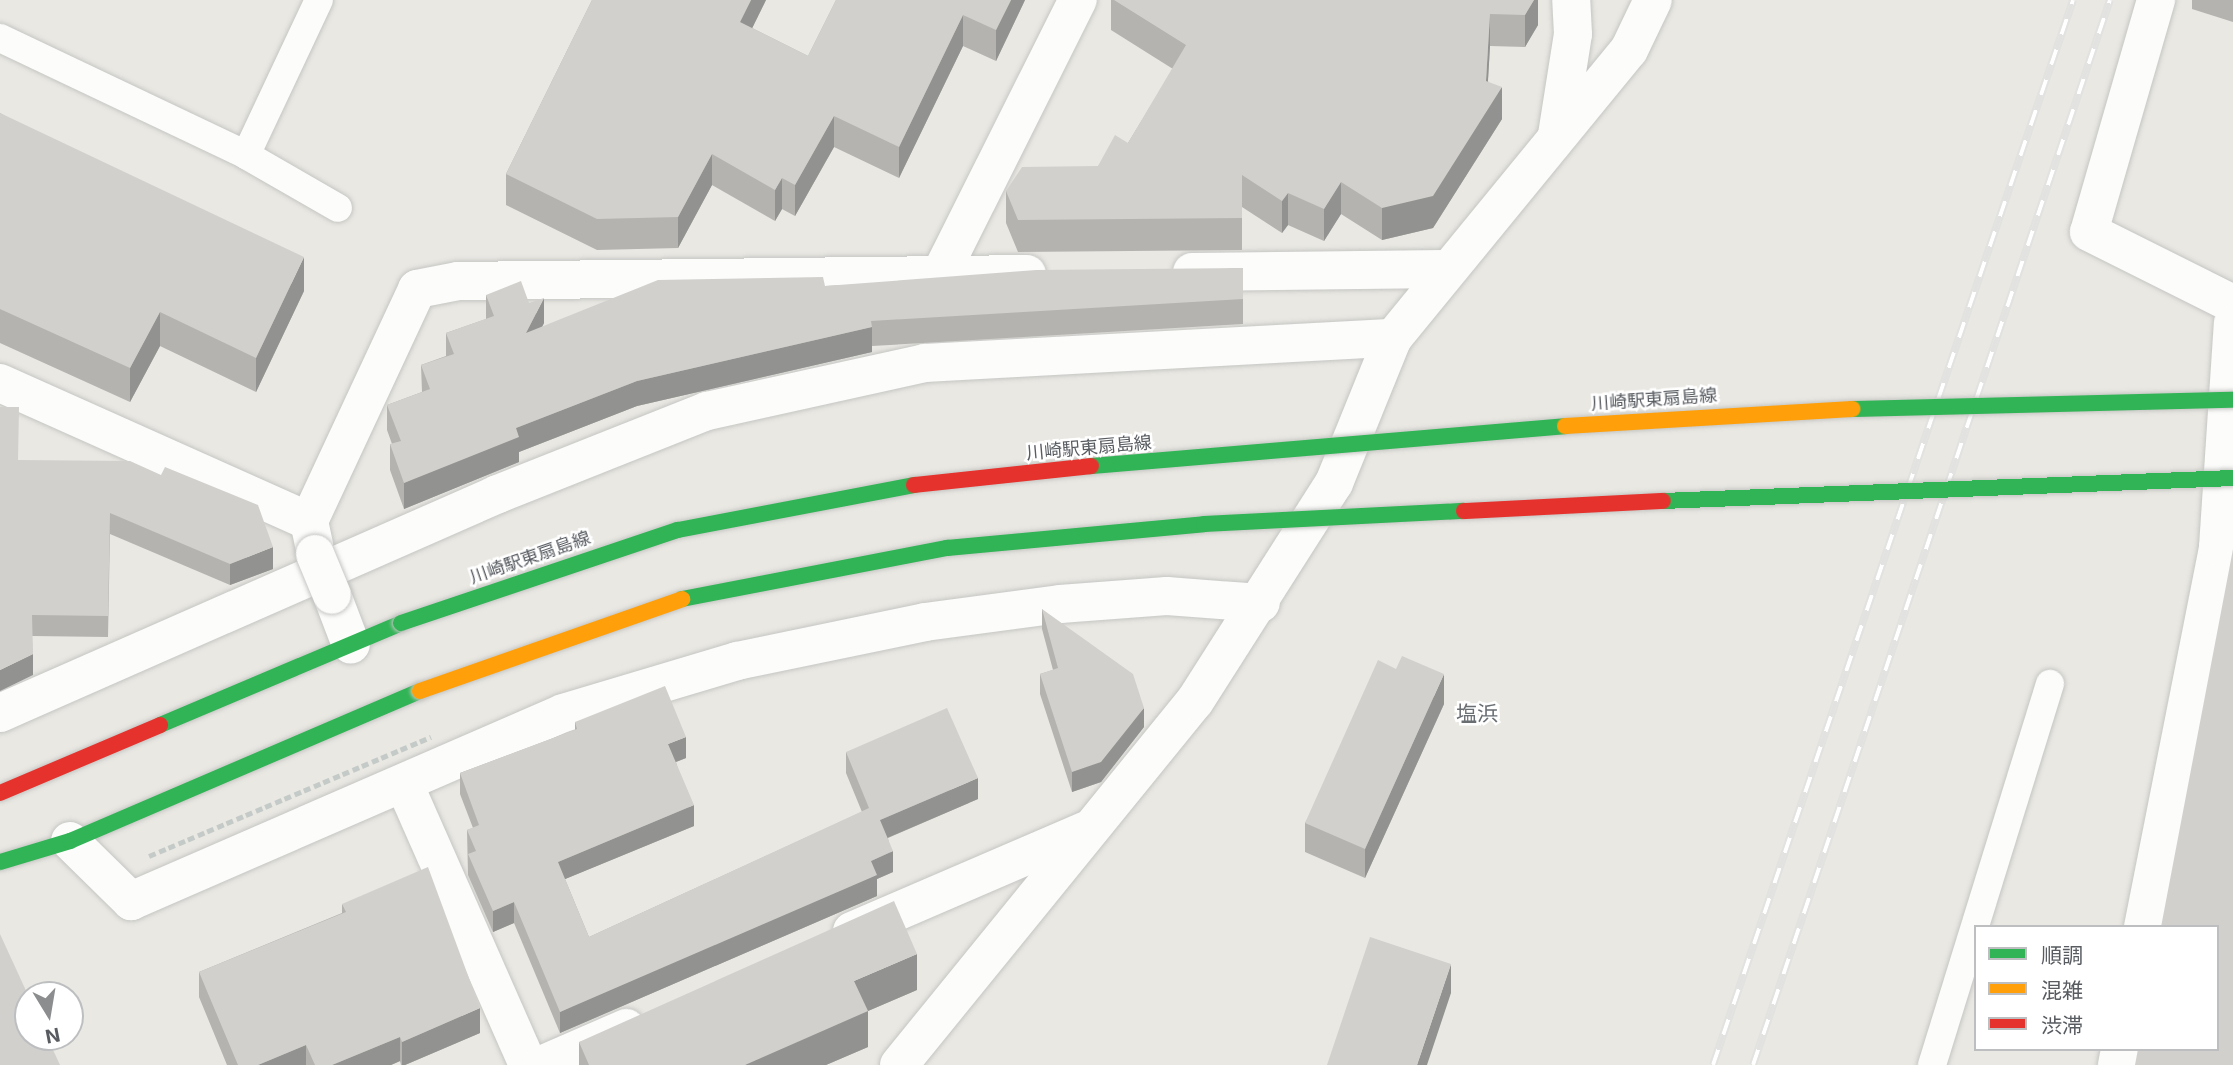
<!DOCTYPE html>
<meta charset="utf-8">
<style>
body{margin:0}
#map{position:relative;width:2233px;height:1065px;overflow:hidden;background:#e9e8e3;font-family:Inter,"Noto Sans JP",sans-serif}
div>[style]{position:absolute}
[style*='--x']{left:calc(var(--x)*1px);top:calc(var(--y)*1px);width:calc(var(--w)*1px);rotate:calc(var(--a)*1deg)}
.roads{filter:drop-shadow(0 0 2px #c5c5c3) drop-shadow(0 0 2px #c5c5c3)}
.lane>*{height:28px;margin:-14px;padding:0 14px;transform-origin:14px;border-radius:14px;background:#fcfcfb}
.street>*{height:38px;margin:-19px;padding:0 19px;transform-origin:19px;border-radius:19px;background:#fcfcfb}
.fast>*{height:16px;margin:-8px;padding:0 8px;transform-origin:8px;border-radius:8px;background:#30b455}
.jam>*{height:16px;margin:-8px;padding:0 8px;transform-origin:8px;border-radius:8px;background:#e5322d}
.rail>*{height:8px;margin-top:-4px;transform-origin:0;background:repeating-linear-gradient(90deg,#fff 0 16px,#e2e2e1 0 32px);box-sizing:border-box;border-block:2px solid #e2e2e1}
.path-bridge>*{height:4.5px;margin-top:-2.25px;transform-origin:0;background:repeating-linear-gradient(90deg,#c4cac7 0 7px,transparent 0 10.5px)}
.bridges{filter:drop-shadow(0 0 2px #c5c5c3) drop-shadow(0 0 2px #c5c5c3)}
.street-bridge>*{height:38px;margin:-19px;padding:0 19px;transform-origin:19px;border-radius:19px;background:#fcfcfb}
.fast-bridge>*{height:16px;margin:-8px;padding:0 8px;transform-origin:8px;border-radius:8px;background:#30b455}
.slow-bridge>*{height:16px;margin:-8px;padding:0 8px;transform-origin:8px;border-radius:8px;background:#ff9f0a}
.jam-bridge>*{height:16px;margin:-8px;padding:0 8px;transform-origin:8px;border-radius:8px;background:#e5322d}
.wall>*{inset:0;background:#b4b3b0}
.shaded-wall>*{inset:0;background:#929290}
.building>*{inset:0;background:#d1d0cd}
span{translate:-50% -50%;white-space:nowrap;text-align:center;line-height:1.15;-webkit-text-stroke:5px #fff;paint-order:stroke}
.street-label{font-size:18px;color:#585c61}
.quarter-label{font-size:21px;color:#696e73}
.legend{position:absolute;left:1974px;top:925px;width:245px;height:126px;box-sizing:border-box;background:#fff;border:2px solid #bcbec0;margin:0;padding:9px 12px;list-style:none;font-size:21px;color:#585c61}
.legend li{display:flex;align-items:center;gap:14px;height:35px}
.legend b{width:35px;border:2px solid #bcbec0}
.north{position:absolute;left:14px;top:981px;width:70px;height:70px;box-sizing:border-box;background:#fff;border:2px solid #bcbec0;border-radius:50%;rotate:169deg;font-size:19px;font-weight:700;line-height:28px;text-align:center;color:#585c61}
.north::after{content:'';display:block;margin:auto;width:24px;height:32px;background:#8b8d8e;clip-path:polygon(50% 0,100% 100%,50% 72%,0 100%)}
</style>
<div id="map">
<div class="roads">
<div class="lane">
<div style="--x:0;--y:38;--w:272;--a:25.4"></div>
<div style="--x:246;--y:155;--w:106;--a:29.9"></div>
<div style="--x:246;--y:155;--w:171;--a:-64.8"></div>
<div style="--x:1932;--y:1065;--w:399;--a:-72.8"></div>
</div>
<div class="street">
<div style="--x:2156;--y:0;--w:241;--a:106.1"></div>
<div style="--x:2089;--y:232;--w:161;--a:26.6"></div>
<div style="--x:1557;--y:135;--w:102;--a:-81"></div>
<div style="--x:1573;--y:34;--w:34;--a:-93"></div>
<div style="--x:1192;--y:272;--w:253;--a:-0.7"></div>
<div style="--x:940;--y:275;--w:308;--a:-63.4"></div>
<div style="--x:0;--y:383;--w:338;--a:24.1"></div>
<div style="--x:309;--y:521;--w:25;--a:78"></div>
<div style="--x:309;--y:521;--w:256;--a:-65"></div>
<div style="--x:417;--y:289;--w:42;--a:-11"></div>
<div style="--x:458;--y:281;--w:569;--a:-0.7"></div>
<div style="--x:332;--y:595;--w:53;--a:69.2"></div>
<div style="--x:0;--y:713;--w:544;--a:-23.74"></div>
<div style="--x:498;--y:494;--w:225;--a:-21.7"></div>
<div style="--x:707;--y:411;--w:223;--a:-12.4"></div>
<div style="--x:925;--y:363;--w:469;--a:-3.1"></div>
<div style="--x:405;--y:786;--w:305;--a:66.2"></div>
<div style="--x:70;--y:841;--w:86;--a:44.5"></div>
<div style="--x:131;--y:901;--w:471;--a:-23.5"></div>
<div style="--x:563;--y:713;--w:182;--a:-16.6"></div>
<div style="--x:737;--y:661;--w:192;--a:-11.7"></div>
<div style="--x:925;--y:622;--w:136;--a:-7.6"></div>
<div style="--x:1060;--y:604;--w:107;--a:-4.3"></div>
<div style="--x:1167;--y:596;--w:94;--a:4.3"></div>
<div style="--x:2143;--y:927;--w:387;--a:-78.8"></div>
<div style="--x:2218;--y:547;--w:224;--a:-86.2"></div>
<div style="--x:852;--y:931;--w:255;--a:-23.3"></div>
<div style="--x:541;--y:1065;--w:93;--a:-23.5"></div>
<div style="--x:899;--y:1065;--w:469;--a:-50.9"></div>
<div style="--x:1195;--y:701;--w:259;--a:-57.5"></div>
<div style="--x:1334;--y:483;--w:157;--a:-67.9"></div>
<div style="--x:1393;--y:338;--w:372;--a:-50.7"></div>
<div style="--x:1629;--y:50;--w:55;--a:-64.4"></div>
<div style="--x:2117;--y:1065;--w:16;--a:-79"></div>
</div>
<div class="fast">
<div style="--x:160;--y:725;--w:262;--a:-22.9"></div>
<div style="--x:0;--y:862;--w:73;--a:-16.7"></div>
<div style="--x:70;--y:841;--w:381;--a:-23.2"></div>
</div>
<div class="jam">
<div style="--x:0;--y:793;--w:174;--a:-23"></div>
</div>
</div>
<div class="rail">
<div style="--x:1713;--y:1065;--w:1124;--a:-71.32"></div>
<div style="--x:1753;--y:1065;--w:1123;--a:-71.47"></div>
</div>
<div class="path-bridge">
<div style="--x:149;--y:856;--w:306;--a:-22.9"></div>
</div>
<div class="bridges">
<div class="street-bridge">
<div style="--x:315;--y:554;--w:44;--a:67.5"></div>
</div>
<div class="fast-bridge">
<div style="--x:1852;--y:409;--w:381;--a:-1.4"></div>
<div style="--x:1091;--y:466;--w:476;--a:-4.8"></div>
<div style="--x:1663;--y:501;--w:570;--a:-2.31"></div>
<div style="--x:682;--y:599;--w:270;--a:-10.9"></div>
<div style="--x:947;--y:548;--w:258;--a:-5.3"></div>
<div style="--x:1204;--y:524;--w:260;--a:-2.9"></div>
<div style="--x:401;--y:623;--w:292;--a:-18.6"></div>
<div style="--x:678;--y:530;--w:240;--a:-10.8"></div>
</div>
<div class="slow-bridge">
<div style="--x:1565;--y:426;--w:288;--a:-3.4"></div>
<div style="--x:420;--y:691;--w:278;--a:-19.3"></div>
</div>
<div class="jam-bridge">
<div style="--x:914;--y:485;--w:178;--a:-6.1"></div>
<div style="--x:1464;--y:511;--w:199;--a:-2.9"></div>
</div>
</div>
<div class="wall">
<div style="clip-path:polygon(592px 0,766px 0,752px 28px,808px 56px,836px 0,1025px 0,996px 61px,963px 46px,899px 178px,834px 147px,795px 216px,782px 209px,775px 221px,712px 185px,678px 248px,597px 250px,506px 205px,506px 174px)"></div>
<div style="clip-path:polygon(1111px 0,1538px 0,1538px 25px,1525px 47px,1490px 46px,1488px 81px,1502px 119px,1433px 228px,1382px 240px,1341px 214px,1324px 241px,1288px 225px,1282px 233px,1242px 207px,1242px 250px,1018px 252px,1006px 223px,1006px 191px,1098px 166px,1128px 143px,1173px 69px,1111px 30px)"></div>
<div style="clip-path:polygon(2192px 0,2233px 0,2233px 22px,2192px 9px)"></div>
<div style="clip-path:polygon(0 113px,304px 291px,256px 392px,160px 346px,130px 402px,0 343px)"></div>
<div style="clip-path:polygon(1243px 268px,1243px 324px,872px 346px,872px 352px,637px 406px,519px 452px,519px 462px,404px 509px,390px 470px,390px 444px,392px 444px,387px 430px,387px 405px,422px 392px,421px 365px,446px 356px,446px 333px,486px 319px,486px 295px,529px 303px,544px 323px,542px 327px,825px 286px)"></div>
<div style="clip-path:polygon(19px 460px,273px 569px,230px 585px,110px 534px,108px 637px,32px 636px,33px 675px)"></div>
<div style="clip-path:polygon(1042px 609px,1144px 727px,1101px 782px,1072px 792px,1040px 694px,1040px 674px,1053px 670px,1042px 629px)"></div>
<div style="clip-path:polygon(1396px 669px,1444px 704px,1365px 878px,1305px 852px,1305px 823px)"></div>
<div style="clip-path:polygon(575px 722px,686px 758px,676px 762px,694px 826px,565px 879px,589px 937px,862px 812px,846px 773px,846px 752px,978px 799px,888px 838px,893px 872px,877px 879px,877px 896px,560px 1033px,514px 923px,493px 932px,468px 875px,467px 830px,473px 828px,460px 794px,460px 773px,575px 730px)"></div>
<div style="clip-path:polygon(342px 904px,480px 1033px,405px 1065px,401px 1065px,400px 1061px,391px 1065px,227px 1065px,199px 997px,199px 972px,342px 913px)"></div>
<div style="clip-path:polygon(917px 990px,868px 1011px,868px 1047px,826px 1065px,579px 1065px,579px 1042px)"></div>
</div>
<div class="shaded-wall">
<div style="clip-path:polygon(751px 0,766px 0,740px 53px,740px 22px)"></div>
<div style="clip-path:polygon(1011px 0,1025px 0,996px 61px,996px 30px)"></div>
<div style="clip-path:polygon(1534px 0,1538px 0,1538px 25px,1525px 47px,1525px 15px)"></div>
<div style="clip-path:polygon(1490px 14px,1490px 46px,1486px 113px,1486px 81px)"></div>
<div style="clip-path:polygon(963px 15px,963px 46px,899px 178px,899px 147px)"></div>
<div style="clip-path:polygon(1502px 87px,1502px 119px,1433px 228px,1382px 240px,1382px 208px)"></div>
<div style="clip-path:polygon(834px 116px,834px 147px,795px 216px,795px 185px)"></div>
<div style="clip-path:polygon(712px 154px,712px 185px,678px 248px,678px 217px)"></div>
<div style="clip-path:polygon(782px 178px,782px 209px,775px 221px,775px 190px)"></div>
<div style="clip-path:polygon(1341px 182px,1341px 214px,1324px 241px,1324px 209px)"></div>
<div style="clip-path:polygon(1288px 193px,1288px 225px,1282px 233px,1282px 201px)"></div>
<div style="clip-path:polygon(304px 257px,304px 291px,256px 392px,256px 358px)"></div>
<div style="clip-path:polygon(544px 298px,544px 323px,526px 359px,526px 333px)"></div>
<div style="clip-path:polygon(160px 312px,160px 346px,130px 402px,130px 368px)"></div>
<div style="clip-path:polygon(872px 327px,872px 352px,637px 406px,519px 452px,519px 462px,404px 509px,404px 483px,516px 428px,637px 381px)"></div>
<div style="clip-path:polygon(273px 547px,273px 569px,230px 585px,230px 564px)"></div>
<div style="clip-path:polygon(33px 654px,33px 675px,0 691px,0 670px)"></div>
<div style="clip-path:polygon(1444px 674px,1444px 704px,1365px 878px,1365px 849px)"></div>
<div style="clip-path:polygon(1144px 708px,1144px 727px,1101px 782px,1072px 792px,1072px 772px)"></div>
<div style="clip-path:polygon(686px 737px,686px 758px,668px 765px,668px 744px)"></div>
<div style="clip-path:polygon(978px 778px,978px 799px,880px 841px,880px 820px)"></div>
<div style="clip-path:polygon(694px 805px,694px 826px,558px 882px,558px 862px)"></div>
<div style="clip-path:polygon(893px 851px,893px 872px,877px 879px,877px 896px,560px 1033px,560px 1012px,871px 861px)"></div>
<div style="clip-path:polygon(514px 902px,514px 923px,493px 932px,493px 911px)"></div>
<div style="clip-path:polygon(917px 954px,917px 990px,868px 1011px,868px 1047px,826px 1065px,745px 1065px,854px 981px)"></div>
<div style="clip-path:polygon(1451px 964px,1451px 993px,1427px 1065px,1417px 1065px)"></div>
<div style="clip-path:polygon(480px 1008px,480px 1033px,405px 1065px,402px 1065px,402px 1042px)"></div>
<div style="clip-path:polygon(400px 1037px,400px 1061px,391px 1065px,332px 1065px)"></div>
<div style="clip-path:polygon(306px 1045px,306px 1065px,258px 1065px)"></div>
</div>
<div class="building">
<div style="clip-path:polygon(592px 0,751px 0,740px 22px,808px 56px,836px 0,1011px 0,996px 30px,963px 15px,899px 147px,834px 116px,795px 185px,782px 178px,775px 190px,712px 154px,678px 217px,597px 219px,506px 174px)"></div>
<div style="clip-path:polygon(1114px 0,1534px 0,1525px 15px,1490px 14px,1486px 81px,1502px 87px,1433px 196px,1382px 208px,1341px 182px,1324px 209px,1288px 193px,1282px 201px,1242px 175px,1242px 218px,1018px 220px,1006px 191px,1022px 167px,1098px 166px,1115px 135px,1128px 143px,1186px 45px)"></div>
<div style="clip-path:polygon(0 113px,304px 257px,256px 358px,160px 312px,130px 368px,0 309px)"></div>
<div style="clip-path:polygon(1243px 268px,1243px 299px,871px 321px,872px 327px,637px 381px,516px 428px,519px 437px,404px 483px,390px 444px,401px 441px,387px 405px,430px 389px,421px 365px,454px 354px,446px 333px,494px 316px,486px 295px,521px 281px,529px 303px,544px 298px,526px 333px,658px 280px,823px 277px,825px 286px,1036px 270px)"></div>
<div style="clip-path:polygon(0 407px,19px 407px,18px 460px,130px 461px,161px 475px,165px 467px,258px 505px,273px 547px,230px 564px,110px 513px,108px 616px,32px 615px,33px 654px,0 670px)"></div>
<div style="clip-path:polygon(2233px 549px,2233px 1065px,2135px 1065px,2138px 1049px,2217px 1049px,2217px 927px,2161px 927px)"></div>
<div style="clip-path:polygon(1042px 609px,1133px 674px,1144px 708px,1101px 762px,1072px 772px,1040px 674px,1058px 668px)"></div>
<div style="clip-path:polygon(1402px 656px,1444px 674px,1365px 849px,1305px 823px,1378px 660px,1396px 669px)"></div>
<div style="clip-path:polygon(665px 686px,686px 737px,668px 744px,694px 805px,558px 862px,589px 937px,869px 808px,846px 752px,947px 708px,978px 778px,880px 820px,893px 851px,871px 861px,877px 875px,560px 1012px,514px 902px,493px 911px,468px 854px,476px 851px,467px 830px,479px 825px,460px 773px,577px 729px,575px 722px)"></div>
<div style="clip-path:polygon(428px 867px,480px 1008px,402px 1042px,400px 1037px,332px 1065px,315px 1065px,306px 1045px,258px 1065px,238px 1065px,199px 972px,346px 912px,342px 904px)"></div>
<div style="clip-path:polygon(894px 901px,917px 954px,854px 981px,868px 1011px,745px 1065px,589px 1065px,579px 1042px)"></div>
<div style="clip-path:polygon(0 934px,28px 995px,28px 1037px,47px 1037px,60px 1065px,0 1065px)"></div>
<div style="clip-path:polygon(1370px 937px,1451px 964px,1417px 1065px,1327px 1065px)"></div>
</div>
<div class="street-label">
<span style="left:1654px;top:400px;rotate:-4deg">川崎駅東扇島線</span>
<span style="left:1089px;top:448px;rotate:-5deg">川崎駅東扇島線</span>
<span style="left:530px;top:558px;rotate:-19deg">川崎駅東扇島線</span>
</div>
<div class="quarter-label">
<span style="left:1477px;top:714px">塩浜</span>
</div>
<ul class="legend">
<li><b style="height:9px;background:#30b455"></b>順調</li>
<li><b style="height:9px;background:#ff9f0a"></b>混雑</li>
<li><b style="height:9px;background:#e5322d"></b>渋滞</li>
</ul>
<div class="north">N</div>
</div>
